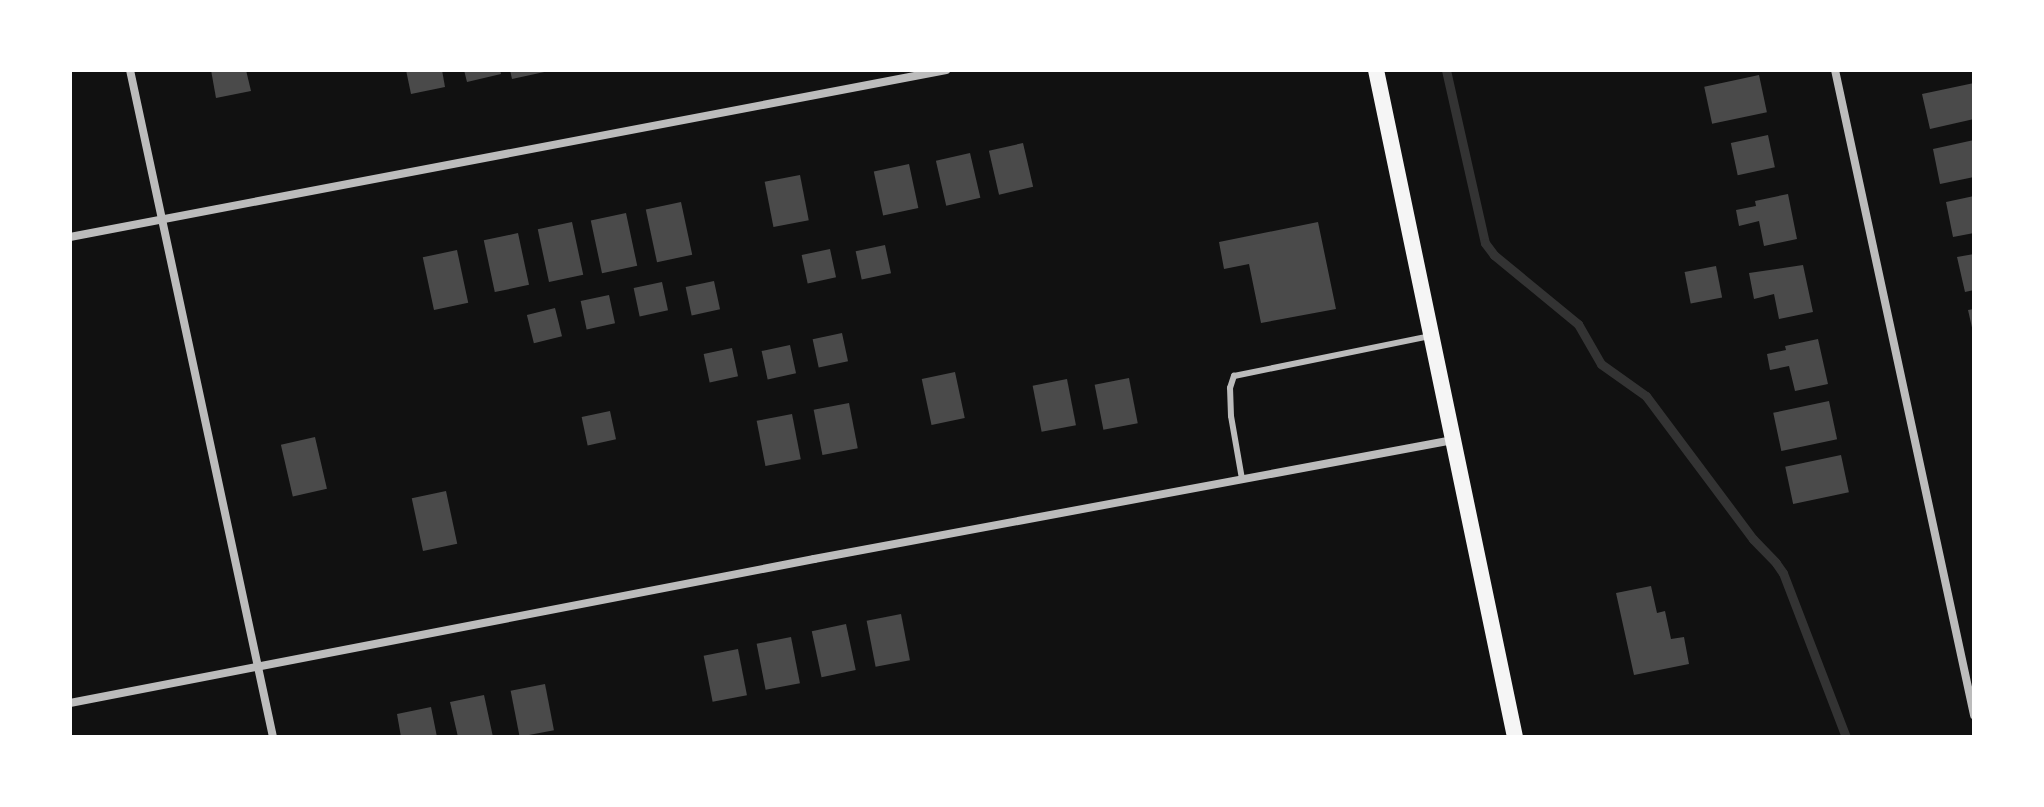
<!DOCTYPE html>
<style>
body{margin:0}
#map{position:relative;width:2044px;height:807px;overflow:hidden;background:#111;font-family:Manrope,sans-serif}
div>[style]{position:absolute}
[style*='--x']{left:calc(var(--x)*1px);top:calc(var(--y)*1px);width:calc(var(--w)*1px);rotate:calc(var(--a)*1deg)}
.stream>*{height:9px;margin:-4.5px;padding:0 4.5px;transform-origin:4.5px;border-radius:4.5px;background:#333}
.building>*{inset:0;background:#4a4a4a;transform-origin:0 0}
.service>*{height:6px;margin:-3px;padding:0 3px;transform-origin:3px;border-radius:3px;background:#bcbcbc}
.minor>*{height:8px;margin:-4px;padding:0 4px;transform-origin:4px;border-radius:4px;background:#bcbcbc}
.secondary>*{height:16px;margin:-8px;padding:0 8px;transform-origin:8px;border-radius:8px;background:#f5f5f5}
span{translate:-50% -50%;white-space:nowrap;text-align:center;line-height:1.15;-webkit-text-stroke:6px #fff;paint-order:stroke}
.frame{position:absolute;inset:0;border:72px solid #fff;pointer-events:none}
</style>
<div id="map">
<div class="stream">
<div style="--x:1446;--y:70;--w:177;--a:77.3"></div>
<div style="--x:1485;--y:243;--w:15;--a:53"></div>
<div style="--x:1494;--y:255;--w:109;--a:39.4"></div>
<div style="--x:1578;--y:324;--w:46;--a:60.1"></div>
<div style="--x:1601;--y:364;--w:55;--a:35.4"></div>
<div style="--x:1646;--y:396;--w:179;--a:53.2"></div>
<div style="--x:1753;--y:539;--w:33;--a:46"></div>
<div style="--x:1776;--y:563;--w:12;--a:55"></div>
<div style="--x:1783;--y:573;--w:176;--a:69"></div>
</div>
<div class="building">
<div style="clip-path:polygon(211px 70px,246px 70px,251px 91px,216px 98px)"></div>
<div style="clip-path:polygon(406px 70px,442px 70px,445px 87px,411px 94px)"></div>
<div style="clip-path:polygon(464px 70px,500px 70px,501px 74px,467px 82px)"></div>
<div style="clip-path:polygon(510px 70px,549px 70px,549px 71px,512px 79px)"></div>
<div style="left:1759px;top:75px;width:38px;height:56px;rotate:78deg"></div>
<div style="clip-path:polygon(1974px 83px,1974px 119px,1930px 129px,1922px 94px)"></div>
<div style="left:1768px;top:135px;width:33px;height:38px;rotate:78deg"></div>
<div style="clip-path:polygon(1974px 140px,1974px 177px,1940px 184px,1933px 149px)"></div>
<div style="left:1023px;top:143px;width:45px;height:35px;rotate:77deg"></div>
<div style="left:970px;top:153px;width:46px;height:35px;rotate:77deg"></div>
<div style="left:909px;top:164px;width:45px;height:36px;rotate:78deg"></div>
<div style="left:800px;top:175px;width:46px;height:36px;rotate:79deg"></div>
<div style="clip-path:polygon(1788px 194px,1797px 239px,1764px 246px,1759px 221px,1739px 226px,1736px 210px,1756px 206px,1755px 201px)"></div>
<div style="clip-path:polygon(1974px 196px,1974px 233px,1953px 237px,1946px 202px)"></div>
<div style="left:681px;top:202px;width:54px;height:36px;rotate:78deg"></div>
<div style="left:626px;top:213px;width:54px;height:36px;rotate:78deg"></div>
<div style="left:572px;top:222px;width:54px;height:35px;rotate:78deg"></div>
<div style="clip-path:polygon(1318px 222px,1336px 309px,1261px 323px,1249px 264px,1224px 269px,1219px 242px)"></div>
<div style="left:518px;top:233px;width:53px;height:35px;rotate:78deg"></div>
<div style="left:885px;top:245px;width:29px;height:30px;rotate:78deg"></div>
<div style="left:830px;top:249px;width:29px;height:29px;rotate:78deg"></div>
<div style="left:457px;top:250px;width:54px;height:35px;rotate:78deg"></div>
<div style="clip-path:polygon(1974px 254px,1974px 290px,1965px 292px,1957px 257px)"></div>
<div style="clip-path:polygon(1803px 265px,1813px 312px,1779px 319px,1774px 294px,1754px 299px,1749px 273px)"></div>
<div style="left:1716px;top:266px;width:32px;height:32px;rotate:79deg"></div>
<div style="left:714px;top:281px;width:29px;height:29px;rotate:78deg"></div>
<div style="left:662px;top:282px;width:29px;height:29px;rotate:78deg"></div>
<div style="left:609px;top:295px;width:29px;height:29px;rotate:78deg"></div>
<div style="left:555px;top:308px;width:29px;height:29px;rotate:76deg"></div>
<div style="clip-path:polygon(1974px 309px,1974px 332px,1973px 332px,1968px 310px)"></div>
<div style="left:842px;top:333px;width:29px;height:30px;rotate:78deg"></div>
<div style="clip-path:polygon(1818px 339px,1828px 384px,1795px 391px,1789px 366px,1770px 370px,1767px 354px,1786px 350px,1785px 346px)"></div>
<div style="left:790px;top:345px;width:29px;height:29px;rotate:78deg"></div>
<div style="left:732px;top:348px;width:29px;height:29px;rotate:78deg"></div>
<div style="left:955px;top:372px;width:47px;height:34px;rotate:78deg"></div>
<div style="left:1129px;top:378px;width:46px;height:35px;rotate:79deg"></div>
<div style="left:1067px;top:379px;width:47px;height:35px;rotate:79deg"></div>
<div style="left:1829px;top:401px;width:39px;height:57px;rotate:78deg"></div>
<div style="left:849px;top:403px;width:46px;height:36px;rotate:79deg"></div>
<div style="left:610px;top:411px;width:29px;height:29px;rotate:78deg"></div>
<div style="left:792px;top:414px;width:46px;height:36px;rotate:79deg"></div>
<div style="left:315px;top:437px;width:53px;height:35px;rotate:77deg"></div>
<div style="left:1841px;top:455px;width:38px;height:57px;rotate:78deg"></div>
<div style="left:446px;top:491px;width:54px;height:35px;rotate:78deg"></div>
<div style="clip-path:polygon(1651px 586px,1657px 613px,1665px 611px,1671px 639px,1684px 637px,1689px 664px,1634px 675px,1616px 593px)"></div>
<div style="left:901px;top:614px;width:47px;height:35px;rotate:79deg"></div>
<div style="left:846px;top:624px;width:47px;height:35px;rotate:78deg"></div>
<div style="left:791px;top:637px;width:47px;height:35px;rotate:79deg"></div>
<div style="left:738px;top:649px;width:47px;height:35px;rotate:79deg"></div>
<div style="left:545px;top:684px;width:47px;height:35px;rotate:79deg"></div>
<div style="clip-path:polygon(484px 695px,493px 737px,458px 737px,450px 702px)"></div>
<div style="clip-path:polygon(431px 707px,437px 737px,401px 737px,397px 714px)"></div>
</div>
<div class="service">
<div style="--x:1242;--y:479;--w:64;--a:-99.9"></div>
<div style="--x:1231;--y:416;--w:28;--a:-92"></div>
<div style="--x:1230;--y:388;--w:13;--a:-72"></div>
<div style="--x:1234;--y:376;--w:201;--a:-11.5"></div>
</div>
<div class="minor">
<div style="--x:130;--y:70;--w:682;--a:77.9"></div>
<div style="--x:1835;--y:70;--w:660;--a:77.84"></div>
<div style="--x:70;--y:237;--w:892;--a:-10.79"></div>
<div style="--x:70;--y:703;--w:758;--a:-10.95"></div>
<div style="--x:814;--y:559;--w:650;--a:-10.55"></div>
</div>
<div class="secondary">
<div style="--x:1376;--y:70;--w:681;--a:78.23"></div>
</div>
<div class="frame"></div>
</div>
